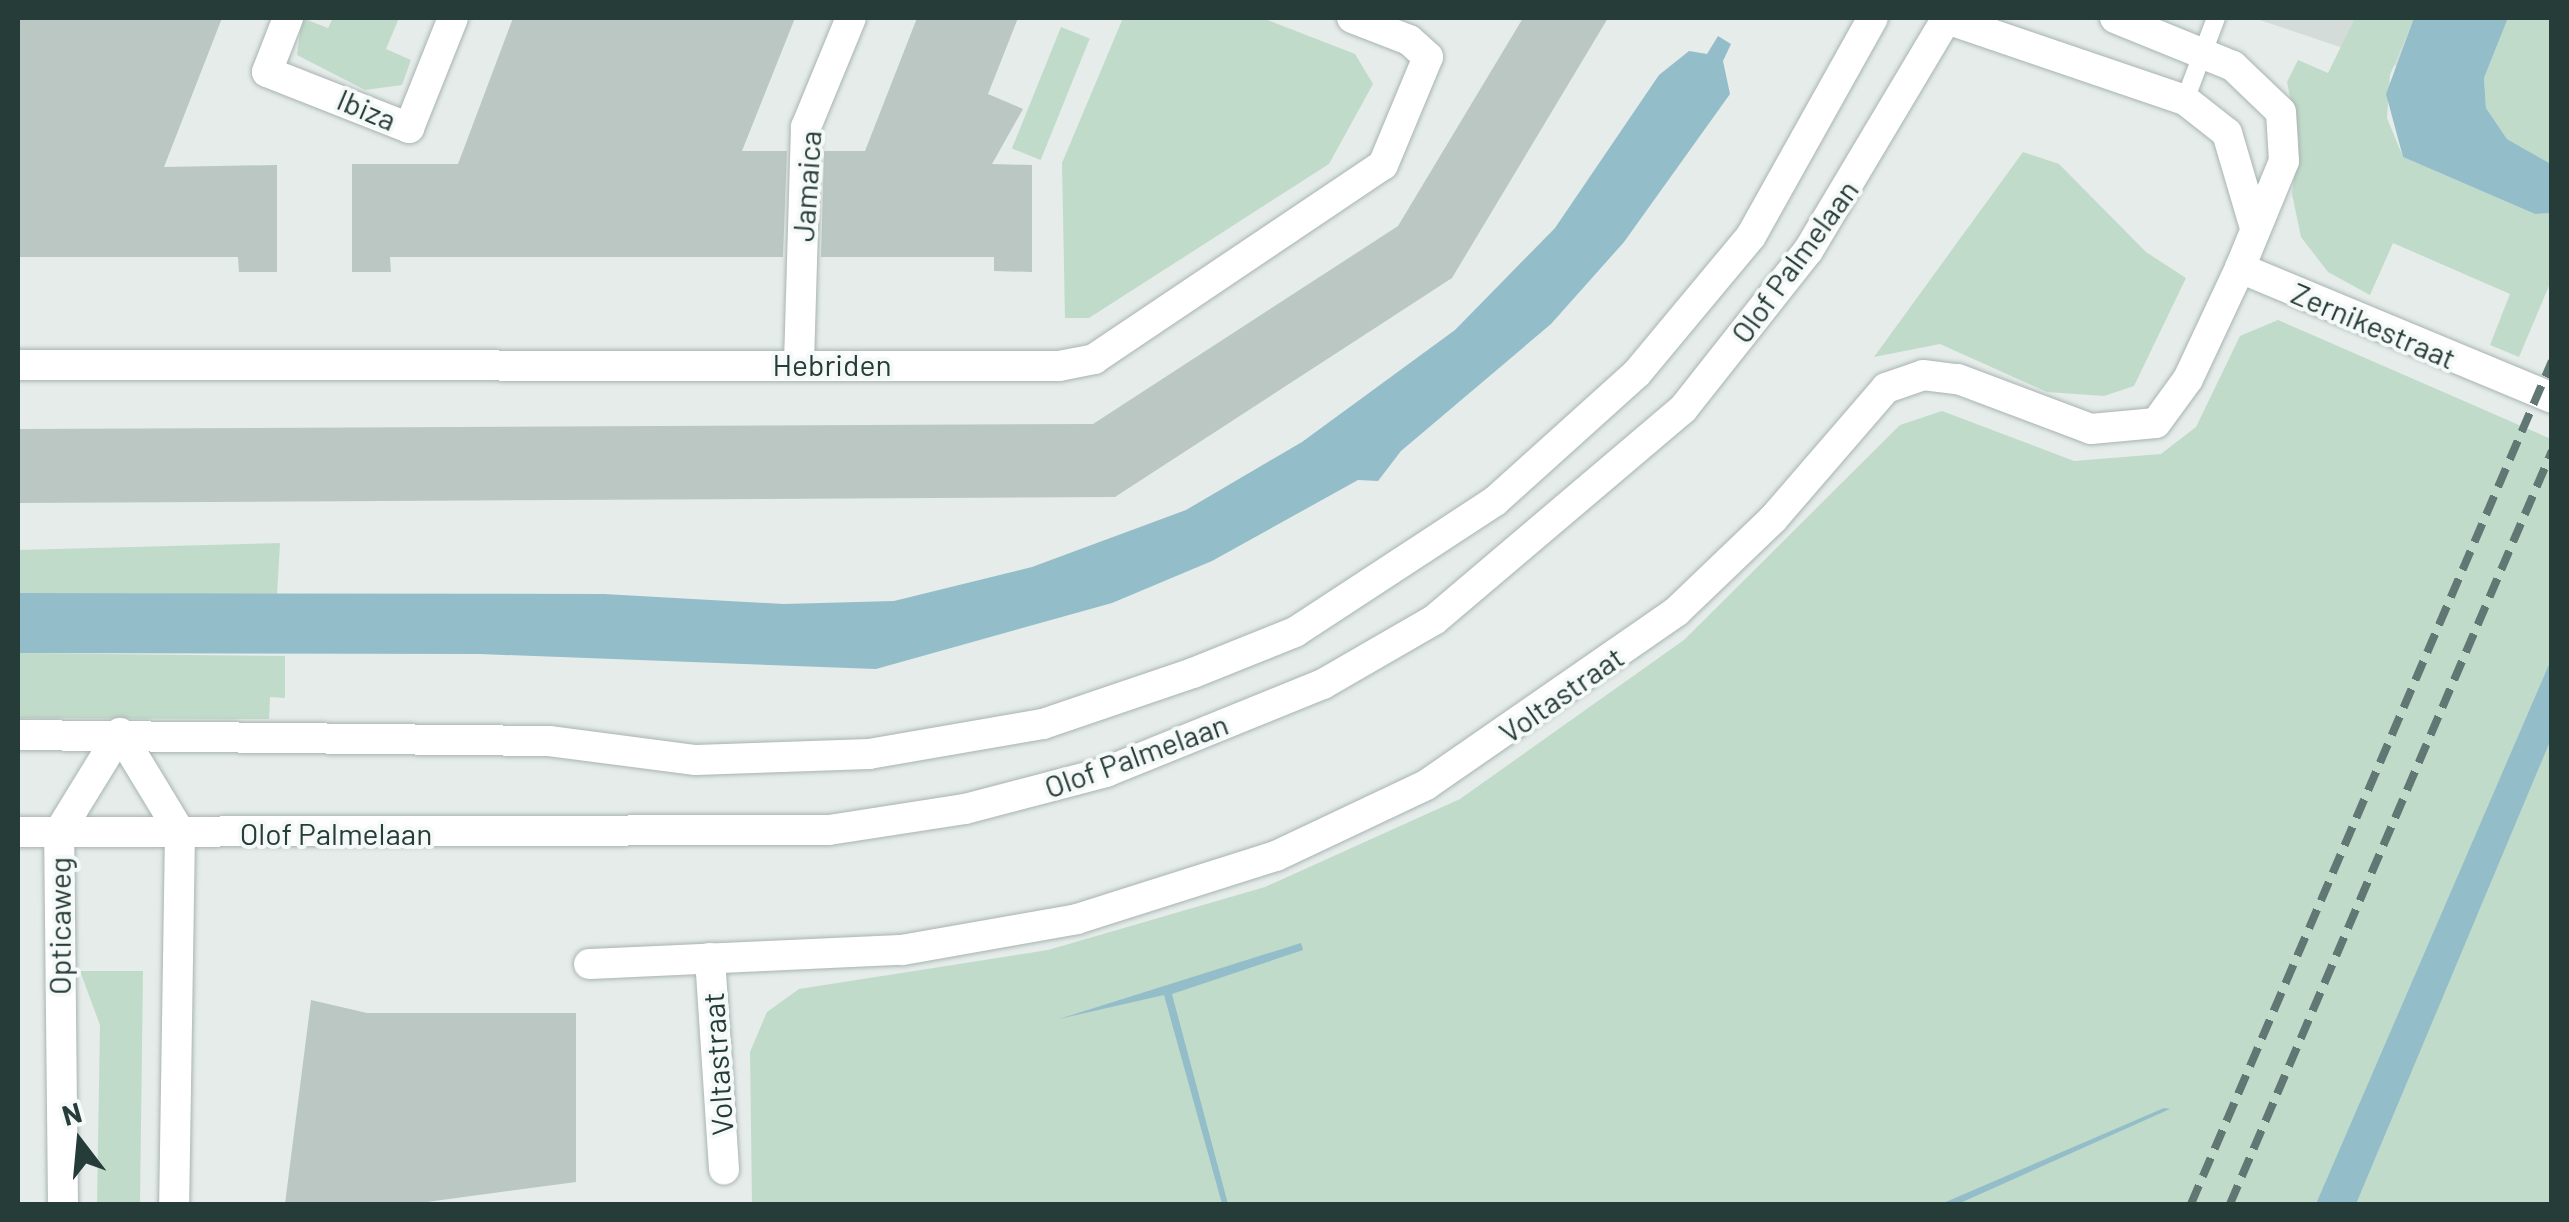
<!DOCTYPE html>
<style>
body{margin:0}
#map{position:relative;width:2569px;height:1222px;overflow:hidden;background:#e5ecea;font-family:Barlow,sans-serif}
div>[style]{position:absolute}
[style*='--x']{left:calc(var(--x)*1px);top:calc(var(--y)*1px);width:calc(var(--w)*1px);rotate:calc(var(--a)*1deg)}
.built>*{inset:0;background:#d3dcd9}
.green>*{inset:0;background:#c1dbca;transform-origin:0 0}
.water>*{inset:0;background:#94bdca}
.building>*{inset:0;background:#bbc7c3}
.roads{filter:drop-shadow(0 0 2px #a8b4b1) drop-shadow(0 0 2px #a8b4b1)}
.lane>*{height:18px;margin:-9px;padding:0 9px;transform-origin:9px;border-radius:9px;background:#fff}
.street>*{height:30px;margin:-15px;padding:0 15px;transform-origin:15px;border-radius:15px;background:#fff}
.secondary>*{height:30px;margin:-15px;padding:0 15px;transform-origin:15px;border-radius:15px;background:#fff}
.rail>*{height:8px;margin-top:-4px;transform-origin:0;background:repeating-linear-gradient(90deg,#617773 0 20px,transparent 0 30px)}
span{translate:-50% -50%;white-space:nowrap;text-align:center;line-height:1.15;-webkit-text-stroke:8px #f5f9f8;paint-order:stroke}
.street-label{font-size:30px;color:#263c38}
.frame{position:absolute;inset:0;border:20px solid #263c38;pointer-events:none}
.north{position:absolute;left:30px;top:1092px;width:100px;height:100px;-webkit-text-stroke:8px #f5f9f8;paint-order:stroke;rotate:344deg;font-size:28px;font-weight:700;line-height:40px;text-align:center;color:#263c38}
.north::after{content:'';display:block;margin:auto;width:35px;height:45px;background:#263c38;clip-path:polygon(50% 0,100% 100%,50% 72%,0 100%)}
</style>
<div id="map">
<div class="built">
<div style="clip-path:polygon(2254px 18px,2453px 18px,2426px 76px)"></div>
</div>
<div class="green">
<div style="clip-path:polygon(302px 18px,328px 28px,333px 18px,399px 18px,386px 49px,411px 60px,402px 85px,365px 90px,297px 55px)"></div>
<div style="clip-path:polygon(1123px 18px,1262px 18px,1355px 54px,1373px 84px,1329px 164px,1089px 318px,1065px 318px,1062px 163px)"></div>
<div style="clip-path:polygon(2355px 18px,2414px 18px,2390px 75px,2387px 118px,2403px 157px,2535px 214px,2551px 213px,2551px 281px,2519px 357px,2490px 345px,2510px 294px,2393px 243px,2370px 295px,2328px 272px,2301px 237px,2292px 194px,2299px 141px,2287px 82px,2298px 60px,2328px 73px)"></div>
<div style="clip-path:polygon(2508px 18px,2551px 18px,2551px 164px,2507px 139px,2486px 108px,2484px 78px)"></div>
<div style="left:1061px;top:27px;width:31px;height:131px;rotate:22deg"></div>
<div style="clip-path:polygon(2023px 152px,2059px 164px,2146px 252px,2186px 278px,2134px 386px,2104px 396px,2047px 392px,1940px 344px,1874px 357px)"></div>
<div style="clip-path:polygon(2278px 320px,2551px 439px,2551px 1204px,741px 1204px,752px 1203px,750px 1052px,767px 1012px,799px 989px,1048px 950px,1265px 887px,1460px 799px,1684px 640px,1900px 425px,1942px 411px,2074px 461px,2161px 454px,2196px 427px,2240px 336px)"></div>
<div style="clip-path:polygon(280px 543px,277px 595px,18px 593px,18px 550px)"></div>
<div style="clip-path:polygon(18px 653px,285px 656px,285px 698px,270px 697px,269px 719px,18px 718px)"></div>
<div style="clip-path:polygon(80px 971px,143px 971px,140px 1204px,97px 1204px,100px 1025px)"></div>
</div>
<div class="water">
<div style="clip-path:polygon(2414px 18px,2508px 18px,2484px 78px,2486px 108px,2507px 139px,2551px 164px,2551px 213px,2535px 214px,2403px 157px,2386px 94px)"></div>
<div style="clip-path:polygon(1718px 36px,1731px 44px,1723px 61px,1730px 94px,1624px 242px,1551px 324px,1401px 451px,1378px 481px,1358px 480px,1212px 561px,1112px 603px,876px 669px,480px 654px,18px 653px,18px 593px,604px 594px,784px 604px,894px 601px,1032px 567px,1186px 510px,1302px 442px,1455px 330px,1555px 228px,1659px 75px,1689px 51px,1707px 54px)"></div>
<div style="clip-path:polygon(2551px 660px,2551px 739px,2356px 1204px,2316px 1204px)"></div>
<div style="clip-path:polygon(1301px 943px,1303px 950px,1172px 994px,1228px 1204px,1222px 1204px,1164px 995px,1059px 1019px)"></div>
<div style="clip-path:polygon(2170px 1109px,1958px 1204px,1941px 1204px,2164px 1108px)"></div>
</div>
<div class="building">
<div style="clip-path:polygon(18px 18px,222px 18px,164px 167px,277px 165px,277px 272px,239px 272px,238px 257px,18px 257px)"></div>
<div style="clip-path:polygon(513px 18px,795px 18px,742px 151px,787px 151px,783px 257px,390px 257px,391px 272px,352px 272px,352px 164px,458px 164px)"></div>
<div style="clip-path:polygon(917px 18px,1018px 18px,988px 94px,1023px 109px,992px 164px,1032px 165px,1032px 272px,994px 271px,994px 257px,821px 257px,824px 151px,865px 151px)"></div>
<div style="clip-path:polygon(1523px 18px,1608px 18px,1452px 278px,1115px 497px,18px 503px,18px 429px,1093px 424px,1398px 226px)"></div>
<div style="clip-path:polygon(311px 1000px,367px 1013px,576px 1013px,576px 1182px,412px 1204px,285px 1204px)"></div>
</div>
<div class="roads">
<div class="lane">
<div style="--x:2185;--y:100;--w:88;--a:-69.3"></div>
</div>
<div class="street">
<div style="--x:288;--y:18;--w:58;--a:111.3"></div>
<div style="--x:267;--y:72;--w:153;--a:21.5"></div>
<div style="--x:409;--y:128;--w:118;--a:-68.2"></div>
<div style="--x:1944;--y:18;--w:255;--a:18.8"></div>
<div style="--x:2185;--y:100;--w:53;--a:38.2"></div>
<div style="--x:2227;--y:133;--w:96;--a:73.6"></div>
<div style="--x:2115;--y:18;--w:127;--a:22.1"></div>
<div style="--x:2233;--y:66;--w:66;--a:43.8"></div>
<div style="--x:2281;--y:112;--w:49;--a:86.5"></div>
<div style="--x:2284;--y:161;--w:116;--a:112.4"></div>
<div style="--x:2240;--y:268;--w:338;--a:22.6"></div>
<div style="--x:799;--y:363;--w:236;--a:-88.3"></div>
<div style="--x:806;--y:127;--w:118;--a:-67.6"></div>
<div style="--x:18;--y:365;--w:1041;--a:0.06"></div>
<div style="--x:1059;--y:366;--w:36;--a:-11"></div>
<div style="--x:1094;--y:359;--w:348;--a:-33.9"></div>
<div style="--x:1383;--y:165;--w:117;--a:-67.4"></div>
<div style="--x:1428;--y:57;--w:25;--a:-138"></div>
<div style="--x:1409;--y:40;--w:61;--a:-158.9"></div>
<div style="--x:710;--y:958;--w:212;--a:86.2"></div>
<div style="--x:589;--y:964;--w:313;--a:-2.6"></div>
<div style="--x:902;--y:950;--w:178;--a:-10"></div>
<div style="--x:1077;--y:919;--w:209;--a:-17.6"></div>
<div style="--x:1276;--y:856;--w:166;--a:-25.3"></div>
<div style="--x:1426;--y:785;--w:305;--a:-34.7"></div>
<div style="--x:1677;--y:611;--w:133;--a:-43.8"></div>
<div style="--x:1773;--y:519;--w:173;--a:-49.2"></div>
<div style="--x:1886;--y:388;--w:39;--a:-19"></div>
<div style="--x:1923;--y:375;--w:35;--a:7"></div>
<div style="--x:1958;--y:379;--w:142;--a:20.6"></div>
<div style="--x:2091;--y:429;--w:65;--a:-5.3"></div>
<div style="--x:2156;--y:423;--w:54;--a:-54"></div>
<div style="--x:2188;--y:379;--w:123;--a:-64.9"></div>
</div>
<div class="secondary">
<div style="--x:120;--y:733;--w:116;--a:58.8"></div>
<div style="--x:180;--y:832;--w:372;--a:90.9"></div>
<div style="--x:18;--y:735;--w:531;--a:0.65"></div>
<div style="--x:549;--y:741;--w:148;--a:7.4"></div>
<div style="--x:696;--y:760;--w:173;--a:-2"></div>
<div style="--x:869;--y:754;--w:177;--a:-9.8"></div>
<div style="--x:1043;--y:724;--w:158;--a:-18.8"></div>
<div style="--x:1193;--y:673;--w:110;--a:-21.9"></div>
<div style="--x:1295;--y:632;--w:239;--a:-33.2"></div>
<div style="--x:1495;--y:501;--w:191;--a:-42"></div>
<div style="--x:1637;--y:373;--w:178;--a:-50.2"></div>
<div style="--x:1751;--y:236;--w:250;--a:-60.8"></div>
<div style="--x:18;--y:832;--w:811;--a:-0.14"></div>
<div style="--x:829;--y:830;--w:138;--a:-8.8"></div>
<div style="--x:965;--y:809;--w:146;--a:-14.7"></div>
<div style="--x:1106;--y:772;--w:234;--a:-22.1"></div>
<div style="--x:1323;--y:684;--w:128;--a:-30"></div>
<div style="--x:1434;--y:620;--w:326;--a:-40.3"></div>
<div style="--x:1683;--y:409;--w:201;--a:-51.7"></div>
<div style="--x:1808;--y:251;--w:271;--a:-59.2"></div>
<div style="--x:63;--y:1204;--w:372;--a:-90.6"></div>
<div style="--x:59;--y:832;--w:116;--a:-58.4"></div>
</div>
</div>
<div class="rail">
<div style="--x:2191;--y:1204;--w:917;--a:-66.82"></div>
<div style="--x:2230;--y:1204;--w:819;--a:-66.85"></div>
</div>
<div class="street-label">
<span style="left:367px;top:109px;rotate:23deg">Ibiza</span>
<span style="left:806px;top:186px;rotate:-86deg">Jamaica</span>
<span style="left:1794px;top:261px;rotate:-54deg">Olof Palmelaan</span>
<span style="left:2374px;top:325px;rotate:23deg">Zernikestraat</span>
<span style="left:832px;top:364px">Hebriden</span>
<span style="left:1561px;top:694px;rotate:-35deg">Voltastraat</span>
<span style="left:1136px;top:755px;rotate:-20deg">Olof Palmelaan</span>
<span style="left:336px;top:833px">Olof Palmelaan</span>
<span style="left:59px;top:926px;rotate:-90deg">Opticaweg</span>
<span style="left:717px;top:1064px;rotate:-94deg">Voltastraat</span>
</div>
<div class="frame"></div>
<div class="north">N</div>
</div>
